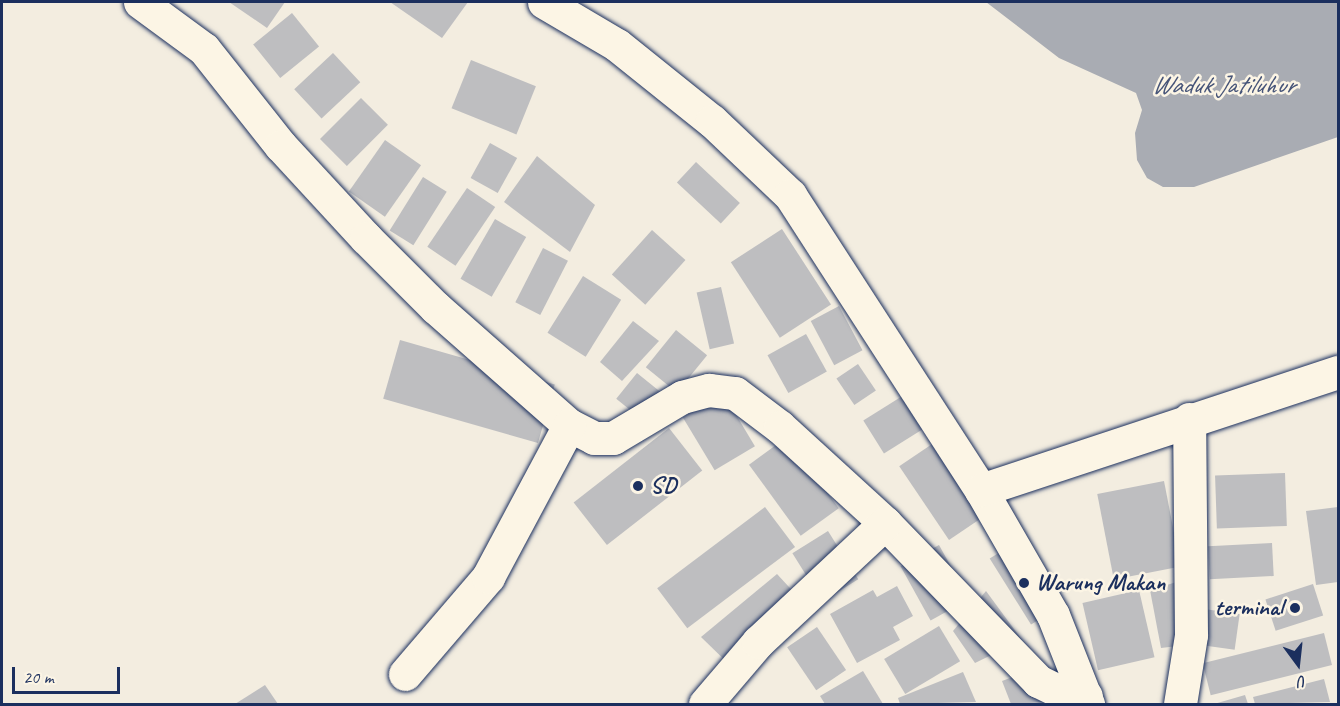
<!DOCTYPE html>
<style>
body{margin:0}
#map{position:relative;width:1340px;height:706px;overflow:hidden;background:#f3ede0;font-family:Caveat,sans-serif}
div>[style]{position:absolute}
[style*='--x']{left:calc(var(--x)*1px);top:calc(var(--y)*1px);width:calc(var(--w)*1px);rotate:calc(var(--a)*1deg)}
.water>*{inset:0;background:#a9acb3}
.building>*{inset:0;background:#bebec0;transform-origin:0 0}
.roads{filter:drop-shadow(0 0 2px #1b2f5e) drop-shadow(0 0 2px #1b2f5e)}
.minor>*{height:33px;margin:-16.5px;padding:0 16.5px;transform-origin:16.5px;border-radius:16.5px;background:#fcf5e5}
.dots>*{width:16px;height:16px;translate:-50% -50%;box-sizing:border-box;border:3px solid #fcf5e5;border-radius:50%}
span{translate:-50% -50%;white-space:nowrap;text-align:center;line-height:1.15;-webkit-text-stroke:5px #fcf5e5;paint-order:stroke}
.poi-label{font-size:24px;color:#1b2f5e;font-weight:700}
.left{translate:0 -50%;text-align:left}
.right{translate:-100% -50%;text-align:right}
.water-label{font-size:26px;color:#465478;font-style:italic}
.frame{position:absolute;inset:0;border:3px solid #1b2f5e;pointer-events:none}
.north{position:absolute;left:1268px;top:634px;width:60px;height:60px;-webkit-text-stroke:4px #fcf5e5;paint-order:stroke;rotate:165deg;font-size:16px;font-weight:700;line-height:24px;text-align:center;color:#1b2f5e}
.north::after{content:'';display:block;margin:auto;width:21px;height:27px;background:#1b2f5e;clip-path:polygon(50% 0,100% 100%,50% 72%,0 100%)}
.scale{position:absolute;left:12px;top:667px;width:108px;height:27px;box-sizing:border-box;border:3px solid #1b2f5e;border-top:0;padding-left:8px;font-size:18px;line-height:21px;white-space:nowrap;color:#1b2f5e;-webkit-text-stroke:4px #fcf5e5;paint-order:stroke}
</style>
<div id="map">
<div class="water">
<div style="clip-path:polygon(986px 2px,1338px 2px,1338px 137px,1194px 187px,1163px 187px,1147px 178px,1137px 160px,1135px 133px,1142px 110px,1136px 93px,1059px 58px)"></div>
</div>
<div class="building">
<div style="clip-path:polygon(229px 2px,285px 2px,267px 28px)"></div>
<div style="clip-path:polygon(390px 2px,468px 2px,442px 38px)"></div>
<div style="left:292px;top:13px;width:43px;height:50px;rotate:51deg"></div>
<div style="left:333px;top:53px;width:40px;height:53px;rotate:47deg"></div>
<div style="left:471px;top:60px;width:70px;height:52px;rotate:22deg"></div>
<div style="left:361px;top:98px;width:38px;height:58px;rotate:45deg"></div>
<div style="left:385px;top:140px;width:44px;height:63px;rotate:35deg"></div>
<div style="left:490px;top:143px;width:31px;height:40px;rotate:29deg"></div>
<div style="clip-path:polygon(537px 156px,595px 205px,570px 252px,504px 202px)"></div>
<div style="left:696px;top:162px;width:60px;height:28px;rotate:43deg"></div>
<div style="left:423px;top:177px;width:28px;height:63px;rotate:32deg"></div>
<div style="left:467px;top:188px;width:34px;height:71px;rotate:34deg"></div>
<div style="left:495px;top:219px;width:36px;height:69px;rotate:30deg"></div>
<div style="left:782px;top:229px;width:90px;height:61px;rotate:57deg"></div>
<div style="left:652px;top:230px;width:45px;height:60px;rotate:42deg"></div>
<div style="left:543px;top:248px;width:28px;height:61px;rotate:27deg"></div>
<div style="left:583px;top:276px;width:45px;height:67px;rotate:32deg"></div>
<div style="left:721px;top:287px;width:58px;height:25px;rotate:77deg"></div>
<div style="left:839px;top:306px;width:50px;height:32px;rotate:62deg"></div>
<div style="clip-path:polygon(633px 321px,659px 341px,622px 381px,600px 362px)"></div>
<div style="left:676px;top:330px;width:40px;height:48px;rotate:39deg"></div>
<div style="left:806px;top:334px;width:43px;height:44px;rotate:61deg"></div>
<div style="left:400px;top:340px;width:161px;height:61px;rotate:16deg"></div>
<div style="left:858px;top:364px;width:32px;height:26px;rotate:56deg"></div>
<div style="left:637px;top:373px;width:41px;height:33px;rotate:39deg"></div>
<div style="left:723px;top:393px;width:62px;height:47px;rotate:59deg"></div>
<div style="left:904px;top:395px;width:39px;height:48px;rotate:58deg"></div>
<div style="left:669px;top:428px;width:54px;height:121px;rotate:52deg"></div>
<div style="left:944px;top:436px;width:89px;height:54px;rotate:56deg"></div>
<div style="left:787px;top:437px;width:88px;height:47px;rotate:54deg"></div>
<div style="left:1285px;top:473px;width:53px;height:70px;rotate:88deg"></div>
<div style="left:1164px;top:481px;width:87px;height:68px;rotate:79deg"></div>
<div style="left:765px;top:507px;width:50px;height:135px;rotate:53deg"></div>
<div style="clip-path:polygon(1338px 507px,1338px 582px,1316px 585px,1306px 511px)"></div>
<div style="left:828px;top:531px;width:57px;height:42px;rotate:58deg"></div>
<div style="left:1016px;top:542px;width:78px;height:31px;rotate:58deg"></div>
<div style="left:1272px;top:543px;width:33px;height:64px;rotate:87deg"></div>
<div style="left:939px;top:545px;width:62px;height:44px;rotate:61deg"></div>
<div style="clip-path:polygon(777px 574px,801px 600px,737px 672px,701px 637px)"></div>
<div style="clip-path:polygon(1180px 581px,1186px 645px,1161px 648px,1150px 590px)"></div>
<div style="left:1313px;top:584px;width:33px;height:50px;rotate:72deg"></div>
<div style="clip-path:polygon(897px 586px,913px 616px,893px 627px,900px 640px,857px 663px,830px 614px,873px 590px,877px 597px)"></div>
<div style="left:1139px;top:590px;width:69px;height:58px;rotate:77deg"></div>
<div style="clip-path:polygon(986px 591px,1022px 640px,975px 663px,953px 631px)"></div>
<div style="left:1204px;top:609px;width:36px;height:36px;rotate:8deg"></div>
<div style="left:939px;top:626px;width:41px;height:64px;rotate:59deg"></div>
<div style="left:817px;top:627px;width:52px;height:36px;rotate:56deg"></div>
<div style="left:1324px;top:633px;width:33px;height:125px;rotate:76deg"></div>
<div style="clip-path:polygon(1036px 668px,1049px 702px,1011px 704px,1002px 681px)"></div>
<div style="clip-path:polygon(863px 671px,883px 704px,825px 704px,820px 696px)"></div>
<div style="clip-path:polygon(963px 672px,976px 702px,900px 704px,898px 698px)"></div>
<div style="clip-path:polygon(1324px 679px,1330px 702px,1255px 704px,1253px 697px)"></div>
<div style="clip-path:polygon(265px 685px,278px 704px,235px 704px)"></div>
<div style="clip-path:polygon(1245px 695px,1248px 704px,1214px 704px)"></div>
</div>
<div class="roads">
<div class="minor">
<div style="--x:140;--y:2;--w:79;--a:36.3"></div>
<div style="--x:204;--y:49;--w:124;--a:51.6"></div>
<div style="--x:281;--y:146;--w:125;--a:47.3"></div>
<div style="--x:366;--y:238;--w:98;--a:45"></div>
<div style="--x:435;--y:307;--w:179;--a:41.4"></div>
<div style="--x:569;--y:425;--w:28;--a:27"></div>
<div style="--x:594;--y:438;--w:19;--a:0"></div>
<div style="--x:613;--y:438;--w:80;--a:-30.7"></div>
<div style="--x:682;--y:397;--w:28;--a:-15"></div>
<div style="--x:709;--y:390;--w:26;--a:7"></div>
<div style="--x:735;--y:393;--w:56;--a:37.1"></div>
<div style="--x:780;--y:427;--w:142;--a:42.4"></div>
<div style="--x:885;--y:523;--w:220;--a:45.9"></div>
<div style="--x:1038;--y:681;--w:28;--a:26"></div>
<div style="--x:1063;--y:693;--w:23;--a:7"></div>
<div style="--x:544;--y:2;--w:85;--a:30.5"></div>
<div style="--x:617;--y:45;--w:122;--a:38.7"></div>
<div style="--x:712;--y:121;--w:108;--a:43.5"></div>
<div style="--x:790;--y:195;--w:351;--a:57.1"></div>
<div style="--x:981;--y:490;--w:144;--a:60.1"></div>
<div style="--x:1053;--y:615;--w:96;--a:68.5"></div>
<div style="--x:981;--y:490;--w:376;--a:-18.3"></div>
<div style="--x:405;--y:674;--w:128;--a:-49.4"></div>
<div style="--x:488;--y:577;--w:172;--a:-61.9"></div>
<div style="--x:705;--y:704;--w:82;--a:-49.5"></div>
<div style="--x:758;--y:642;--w:174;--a:-43.1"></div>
<div style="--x:1180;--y:704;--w:70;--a:-80.9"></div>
<div style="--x:1191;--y:635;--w:216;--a:-90.5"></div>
</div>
</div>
<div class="dots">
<div style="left:638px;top:486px;background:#1b2f5e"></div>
<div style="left:1024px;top:583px;background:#1b2f5e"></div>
<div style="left:1295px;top:608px;background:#1b2f5e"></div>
</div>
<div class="poi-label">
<span class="left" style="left:650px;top:486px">SD</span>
<span class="left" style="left:1036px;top:583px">Warung Makan</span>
<span class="right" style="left:1283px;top:608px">terminal</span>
</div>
<div class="water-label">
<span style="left:1223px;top:85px">Waduk Jatiluhur</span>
</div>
<div class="frame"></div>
<div class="north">U</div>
<div class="scale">20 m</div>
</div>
